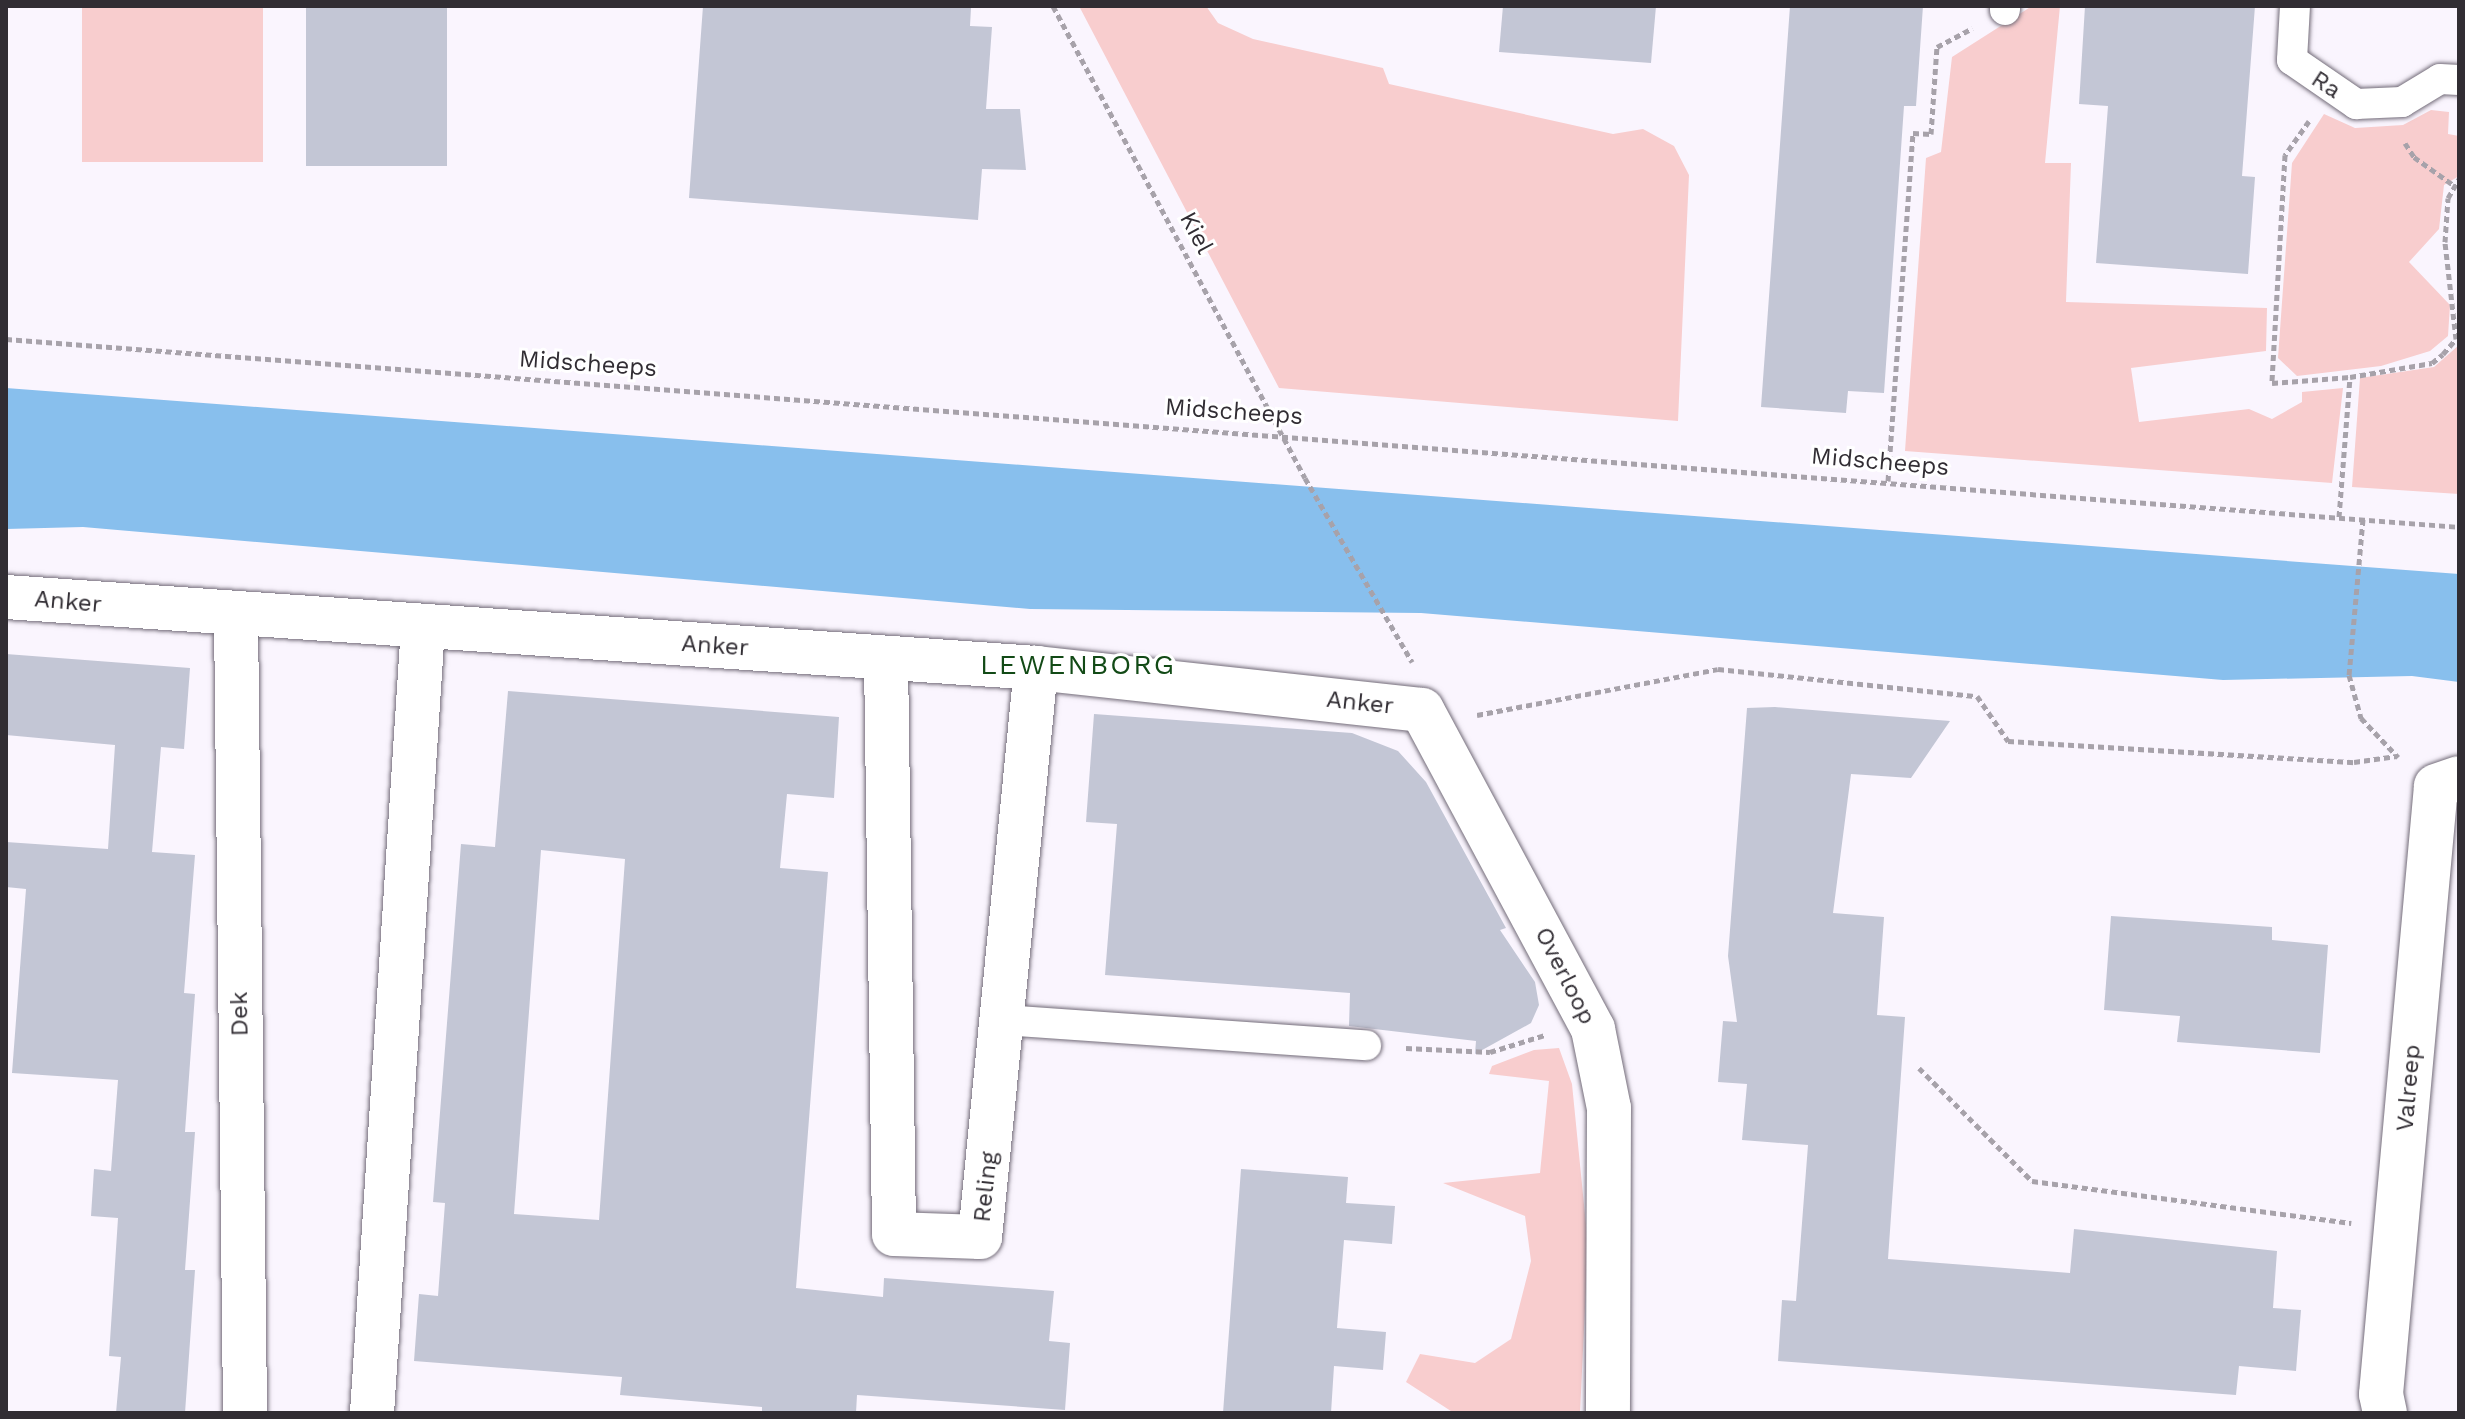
<!DOCTYPE html>
<style>
body{margin:0}
#map{position:relative;width:2465px;height:1419px;overflow:hidden;background:#faf5fe;font-family:"Work Sans",sans-serif}
div>[style]{position:absolute}
[style*='--x']{left:calc(var(--x)*1px);top:calc(var(--y)*1px);width:calc(var(--w)*1px);rotate:calc(var(--a)*1deg)}
.green>*{inset:0;background:#f8cdce;transform-origin:0 0}
.water>*{inset:0;background:#88bfed}
.building>*{inset:0;background:#c3c6d5;transform-origin:0 0}
.path>*{height:5px;margin-top:-2.5px;transform-origin:0;background:repeating-linear-gradient(90deg,#a7a2aa 0 6px,transparent 0 10px)}
.roads{filter:drop-shadow(0 0 2px #736c79) drop-shadow(0 0 2px #736c79)}
.lane>*{height:30px;margin:-15px;padding:0 15px;transform-origin:15px;border-radius:15px;background:#fff}
.street>*{height:44px;margin:-22px;padding:0 22px;transform-origin:22px;border-radius:22px;background:#fff}
span{translate:-50% -50%;white-space:nowrap;text-align:center;line-height:1.15;-webkit-text-stroke:6px #fff;paint-order:stroke}
.street-label{font-size:24px;color:#312d33}
.quarter-label{font-size:28px;color:#124a16;letter-spacing:2px}
.frame{position:absolute;inset:0;border:8px solid #312d33;pointer-events:none}
</style>
<div id="map">
<div class="green">
<div style="left:82px;top:6px;width:181px;height:156px"></div>
<div style="clip-path:polygon(1079px 6px,1206px 6px,1218px 23px,1253px 39px,1383px 68px,1389px 84px,1613px 134px,1643px 129px,1674px 146px,1689px 175px,1678px 421px,1279px 388px)"></div>
<div style="clip-path:polygon(2032px 6px,2060px 6px,2045px 163px,2071px 163px,2066px 302px,2267px 308px,2266px 351px,2131px 368px,2139px 422px,2249px 409px,2272px 419px,2302px 402px,2302px 392px,2343px 388px,2332px 483px,1905px 451px,1926px 158px,1941px 152px,1952px 57px)"></div>
<div style="clip-path:polygon(2431px 110px,2449px 112px,2448px 134px,2459px 136px,2459px 176px,2444px 185px,2439px 229px,2409px 262px,2450px 305px,2448px 336px,2430px 351px,2381px 366px,2297px 376px,2278px 358px,2292px 163px,2324px 114px,2355px 128px,2403px 125px)"></div>
<div style="clip-path:polygon(2459px 345px,2459px 494px,2352px 487px,2360px 378px,2434px 367px)"></div>
<div style="clip-path:polygon(1559px 1048px,1572px 1084px,1588px 1245px,1580px 1413px,1454px 1413px,1406px 1382px,1420px 1354px,1475px 1363px,1511px 1339px,1531px 1261px,1525px 1216px,1443px 1183px,1540px 1173px,1549px 1081px,1489px 1074px,1492px 1066px,1534px 1050px)"></div>
</div>
<div class="water">
<div style="clip-path:polygon(6px 388px,2459px 574px,2459px 682px,2412px 676px,2223px 680px,1421px 613px,1030px 609px,83px 527px,6px 529px)"></div>
</div>
<div class="building">
<div style="left:306px;top:6px;width:141px;height:160px"></div>
<div style="clip-path:polygon(703px 6px,971px 8px,970px 26px,992px 27px,986px 109px,1020px 109px,1026px 170px,982px 169px,978px 220px,689px 198px)"></div>
<div style="clip-path:polygon(1503px 6px,1656px 6px,1651px 63px,1499px 52px)"></div>
<div style="clip-path:polygon(1790px 6px,1923px 6px,1916px 106px,1904px 106px,1884px 393px,1848px 391px,1846px 413px,1761px 407px)"></div>
<div style="clip-path:polygon(2085px 6px,2255px 6px,2242px 176px,2255px 177px,2248px 274px,2096px 263px,2108px 106px,2079px 104px)"></div>
<div style="clip-path:polygon(6px 654px,190px 668px,184px 749px,161px 747px,152px 852px,195px 855px,184px 993px,195px 994px,185px 1132px,195px 1132px,185px 1270px,195px 1270px,185px 1413px,116px 1413px,121px 1357px,109px 1356px,118px 1218px,91px 1216px,94px 1169px,111px 1171px,118px 1080px,12px 1073px,26px 889px,6px 887px,6px 842px,108px 849px,115px 745px,6px 735px)"></div>
<div style="clip-path:polygon(evenodd,508px 691px,839px 717px,834px 798px,787px 794px,780px 868px,828px 872px,796px 1288px,883px 1297px,884px 1278px,1054px 1291px,1049px 1341px,1070px 1343px,1065px 1410px,857px 1395px,856px 1413px,762px 1413px,762px 1407px,620px 1395px,622px 1377px,414px 1361px,419px 1294px,438px 1296px,445px 1203px,433px 1202px,461px 844px,495px 847px,508px 691px,541px 850px,625px 859px,599px 1220px,514px 1214px,541px 850px)"></div>
<div style="clip-path:polygon(1775px 707px,1950px 721px,1911px 778px,1851px 774px,1833px 913px,1884px 917px,1877px 1015px,1905px 1017px,1888px 1259px,2070px 1273px,2074px 1229px,2277px 1251px,2273px 1308px,2301px 1310px,2296px 1371px,2239px 1366px,2236px 1395px,1778px 1361px,1782px 1300px,1796px 1301px,1808px 1145px,1742px 1140px,1747px 1084px,1718px 1082px,1723px 1021px,1737px 1022px,1728px 956px,1747px 708px)"></div>
<div style="clip-path:polygon(1094px 714px,1352px 733px,1398px 751px,1426px 782px,1506px 928px,1500px 930px,1535px 982px,1539px 1005px,1531px 1023px,1475px 1054px,1476px 1041px,1349px 1026px,1350px 993px,1105px 975px,1117px 824px,1086px 822px)"></div>
<div style="clip-path:polygon(2111px 916px,2272px 927px,2272px 940px,2328px 945px,2320px 1053px,2177px 1042px,2180px 1016px,2104px 1010px)"></div>
<div style="clip-path:polygon(1241px 1169px,1348px 1177px,1346px 1203px,1395px 1206px,1392px 1244px,1344px 1240px,1337px 1328px,1386px 1332px,1383px 1370px,1334px 1366px,1331px 1413px,1223px 1413px)"></div>
</div>
<div class="path">
<div style="--x:1053;--y:6;--w:535;--a:61.9"></div>
<div style="--x:1305;--y:478;--w:213;--a:59.8"></div>
<div style="--x:2309;--y:121;--w:42;--a:125.2"></div>
<div style="--x:2285;--y:155;--w:228;--a:93.3"></div>
<div style="--x:2272;--y:383;--w:78;--a:-4.4"></div>
<div style="--x:2350;--y:377;--w:83;--a:-9.7"></div>
<div style="--x:2432;--y:363;--w:14;--a:-39"></div>
<div style="--x:2443;--y:354;--w:20;--a:-49"></div>
<div style="--x:2456;--y:339;--w:98;--a:-96.5"></div>
<div style="--x:2445;--y:242;--w:44;--a:-86.1"></div>
<div style="--x:2448;--y:198;--w:22;--a:-60"></div>
<div style="--x:2405;--y:143;--w:17;--a:57"></div>
<div style="--x:2414;--y:157;--w:47;--a:35.4"></div>
<div style="--x:6;--y:339;--w:2460;--a:4.38"></div>
<div style="--x:1888;--y:481;--w:349;--a:-85.9"></div>
<div style="--x:1913;--y:133;--w:18;--a:3"></div>
<div style="--x:1931;--y:134;--w:87;--a:-86.1"></div>
<div style="--x:1937;--y:47;--w:40;--a:-28"></div>
<div style="--x:2339;--y:517;--w:140;--a:-85.5"></div>
<div style="--x:2363;--y:519;--w:157;--a:95.1"></div>
<div style="--x:2349;--y:675;--w:45;--a:74.4"></div>
<div style="--x:2361;--y:718;--w:54;--a:46.5"></div>
<div style="--x:1477;--y:715;--w:245;--a:-10.8"></div>
<div style="--x:1718;--y:669;--w:260;--a:6"></div>
<div style="--x:1977;--y:696;--w:55;--a:55.4"></div>
<div style="--x:2008;--y:741;--w:347;--a:3.5"></div>
<div style="--x:2354;--y:762;--w:43;--a:-7.9"></div>
<div style="--x:1406;--y:1048;--w:84;--a:2.7"></div>
<div style="--x:1490;--y:1052;--w:58;--a:-17.2"></div>
<div style="--x:1919;--y:1068;--w:160;--a:45"></div>
<div style="--x:2032;--y:1181;--w:322;--a:7.5"></div>
</div>
<div class="roads">
<div class="lane">
<div style="--x:2295;--y:6;--w:54;--a:93.2"></div>
<div style="--x:2292;--y:60;--w:78;--a:34.5"></div>
<div style="--x:2356;--y:104;--w:46;--a:-2.5"></div>
<div style="--x:2402;--y:102;--w:44;--a:-31.2"></div>
<div style="--x:2440;--y:79;--w:19;--a:3"></div>
<div style="--x:2005;--y:10;--w:4;--a:-90"></div>
<div style="--x:1004;--y:1020;--w:363;--a:4"></div>
</div>
<div class="street">
<div style="--x:6;--y:597;--w:1032;--a:3.94"></div>
<div style="--x:1036;--y:668;--w:388;--a:6.2"></div>
<div style="--x:1422;--y:710;--w:362;--a:61.8"></div>
<div style="--x:1593;--y:1029;--w:81;--a:78.6"></div>
<div style="--x:1609;--y:1108;--w:305;--a:90.2"></div>
<div style="--x:236;--y:616;--w:797;--a:89.35"></div>
<div style="--x:886;--y:658;--w:576;--a:89.2"></div>
<div style="--x:894;--y:1234;--w:86;--a:2"></div>
<div style="--x:980;--y:1237;--w:572;--a:-84.38"></div>
<div style="--x:372;--y:1413;--w:788;--a:-86.29"></div>
<div style="--x:2385;--y:1413;--w:19;--a:-102"></div>
<div style="--x:2381;--y:1394;--w:610;--a:-84.83"></div>
<div style="--x:2436;--y:786;--w:24;--a:-19"></div>
</div>
</div>
<div class="street-label">
<span style="left:2326px;top:85px;rotate:33deg">Ra</span>
<span style="left:1196px;top:233px;rotate:62deg">Kiel</span>
<span style="left:588px;top:364px;rotate:4deg">Midscheeps</span>
<span style="left:1234px;top:412px;rotate:4deg">Midscheeps</span>
<span style="left:1880px;top:462px;rotate:5deg">Midscheeps</span>
<span style="left:68px;top:602px;rotate:5deg">Anker</span>
<span style="left:715px;top:646px;rotate:4deg">Anker</span>
<span style="left:1360px;top:703px;rotate:6deg">Anker</span>
<span style="left:1565px;top:976px;rotate:63deg">Overloop</span>
<span style="left:240px;top:1014px;rotate:-91deg">Dek</span>
<span style="left:2409px;top:1088px;rotate:-85deg">Valreep</span>
<span style="left:986px;top:1187px;rotate:-84deg">Reling</span>
</div>
<div class="quarter-label">
<span style="left:1078px;top:665px">LEWENBORG</span>
</div>
<div class="frame"></div>
</div>
